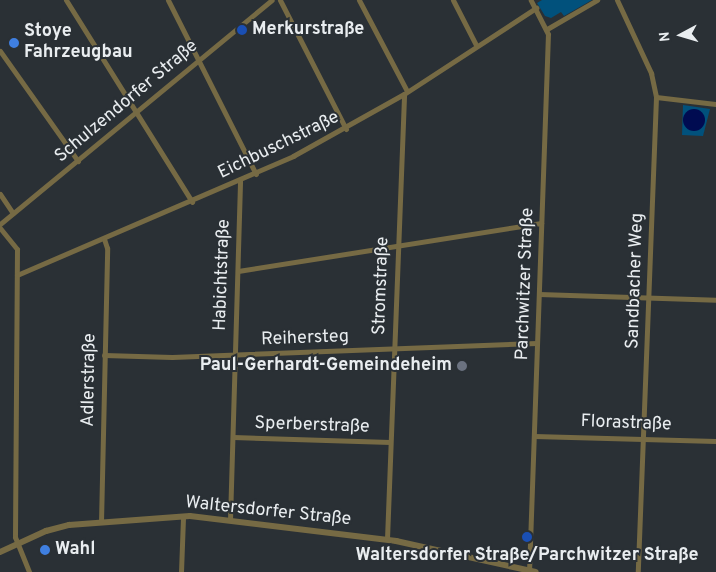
<!DOCTYPE html>
<meta charset="utf-8">
<style>
body{margin:0}
#map{position:relative;width:716px;height:572px;overflow:hidden;background:#2a3035;font-family:Overpass,sans-serif}
div>[style]{position:absolute}
[style*='--x']{left:calc(var(--x)*1px);top:calc(var(--y)*1px);width:calc(var(--w)*1px);rotate:calc(var(--a)*1deg)}
.green>*{inset:0;background:#01517c}
.water>*{inset:0;background:#000b51}
.round{border-radius:50%}
.minor>*{height:5px;margin:-2.5px;padding:0 2.5px;transform-origin:2.5px;border-radius:2.5px;background:#766a44}
.tertiary>*{height:6px;margin:-3px;padding:0 3px;transform-origin:3px;border-radius:3px;background:#766a44}
.dots>*{width:14px;height:14px;translate:-50% -50%;box-sizing:border-box;border:2px solid #2a3035;border-radius:50%}
span{translate:-50% -50%;white-space:nowrap;text-align:center;line-height:1.15;-webkit-text-stroke:4px #2a3035;paint-order:stroke}
.poi-label{font-size:18px;color:#e9edf0;font-weight:700}
.left{translate:0 -50%;text-align:left}
.right{translate:-100% -50%;text-align:right}
.street-label{font-size:18px;color:#e9edf0}
.north{position:absolute;left:656px;top:10px;width:50px;height:50px;-webkit-text-stroke:4px #2a3035;paint-order:stroke;rotate:264deg;font-size:14px;font-weight:700;line-height:20px;text-align:center;color:#e9edf0}
.north::after{content:'';display:block;margin:auto;width:18px;height:22px;background:#e9edf0;clip-path:polygon(50% 0,100% 100%,50% 72%,0 100%)}
</style>
<div id="map">
<div class="green">
<div style="clip-path:polygon(542px 0,592px 0,564px 16px,561px 12px,551px 18px,545px 16px,537px 3px)"></div>
<div style="clip-path:polygon(683px 105px,710px 109px,703px 136px,682px 135px)"></div>
</div>
<div class="water">
<div class="round" style="left:683px;top:109px;width:22px;height:22px"></div>
</div>
<div class="minor">
<div style="--x:66;--y:0;--w:238;--a:58"></div>
<div style="--x:168;--y:0;--w:195;--a:63.2"></div>
<div style="--x:280;--y:0;--w:145;--a:62.9"></div>
<div style="--x:359;--y:0;--w:103;--a:62.2"></div>
<div style="--x:453;--y:0;--w:51;--a:62.9"></div>
<div style="--x:617;--y:0;--w:81;--a:65"></div>
<div style="--x:651;--y:73;--w:25;--a:78"></div>
<div style="--x:656;--y:97;--w:475;--a:92.2"></div>
<div style="--x:547;--y:29;--w:58;--a:-30.1"></div>
<div style="--x:0;--y:51;--w:135;--a:54.7"></div>
<div style="--x:656;--y:97;--w:60;--a:6.7"></div>
<div style="--x:0;--y:194;--w:23;--a:56"></div>
<div style="--x:0;--y:224;--w:352;--a:-39.5"></div>
<div style="--x:0;--y:228;--w:27;--a:51"></div>
<div style="--x:17;--y:249;--w:288;--a:90.4"></div>
<div style="--x:15;--y:537;--w:38;--a:68"></div>
<div style="--x:238;--y:271;--w:307;--a:-9"></div>
<div style="--x:17;--y:275;--w:301;--a:-23.3"></div>
<div style="--x:293;--y:156;--w:127;--a:-29.2"></div>
<div style="--x:404;--y:94;--w:158;--a:-33.1"></div>
<div style="--x:539;--y:294;--w:177;--a:1.9"></div>
<div style="--x:104;--y:355;--w:68;--a:1.7"></div>
<div style="--x:172;--y:357;--w:365;--a:-2.2"></div>
<div style="--x:534;--y:436;--w:182;--a:1.6"></div>
<div style="--x:233;--y:437;--w:157;--a:1.8"></div>
<div style="--x:230;--y:520;--w:339;--a:-88.3"></div>
<div style="--x:101;--y:522;--w:274;--a:-88.7"></div>
<div style="--x:107;--y:248;--w:9;--a:-108"></div>
<div style="--x:387;--y:539;--w:445;--a:-87.8"></div>
<div style="--x:181;--y:572;--w:55;--a:-87.9"></div>
<div style="--x:529;--y:572;--w:538;--a:-87.98"></div>
<div style="--x:548;--y:34;--w:38;--a:-117"></div>
</div>
<div class="tertiary">
<div style="--x:0;--y:552;--w:51;--a:-24.5"></div>
<div style="--x:46;--y:531;--w:24;--a:-15"></div>
<div style="--x:69;--y:525;--w:121;--a:-4.3"></div>
<div style="--x:190;--y:516;--w:208;--a:6.9"></div>
<div style="--x:396;--y:541;--w:143;--a:12.5"></div>
</div>
<div class="dots">
<div style="left:242px;top:30px;background:#1a4fb4"></div>
<div style="left:14px;top:43px;background:#3f7fe0"></div>
<div style="left:462px;top:366px;background:#6b7280"></div>
<div style="left:527px;top:537px;background:#1a4fb4"></div>
<div style="left:45px;top:550px;background:#3f7fe0"></div>
</div>
<div class="poi-label">
<span class="left" style="left:252px;top:30px">Merkurstraße</span>
<span class="left" style="left:24px;top:43px">Stoye<br>Fahrzeugbau</span>
<span class="right" style="left:452px;top:366px">Paul-Gerhardt-Gemeindeheim</span>
<span class="left" style="left:55px;top:550px">Wahl</span>
<span style="left:527px;top:556px">Waltersdorfer Straße/Parchwitzer Straße</span>
</div>
<div class="street-label">
<span style="left:127px;top:102px;rotate:-40deg">Schulzendorfer Straße</span>
<span style="left:279px;top:146px;rotate:-26deg">Eichbuschstraße</span>
<span style="left:223px;top:275px;rotate:-88deg">Habichtstraße</span>
<span style="left:636px;top:281px;rotate:-88deg">Sandbacher Weg</span>
<span style="left:526px;top:284px;rotate:-88deg">Parchwitzer Straße</span>
<span style="left:382px;top:286px;rotate:-88deg">Stromstraße</span>
<span style="left:305px;top:339px;rotate:-2deg">Reihersteg</span>
<span style="left:90px;top:380px;rotate:-89deg">Adlerstraße</span>
<span style="left:626px;top:424px;rotate:2deg">Florastraße</span>
<span style="left:312px;top:426px;rotate:2deg">Sperberstraße</span>
<span style="left:268px;top:512px;rotate:6deg">Waltersdorfer Straße</span>
</div>
<div class="north">N</div>
</div>
